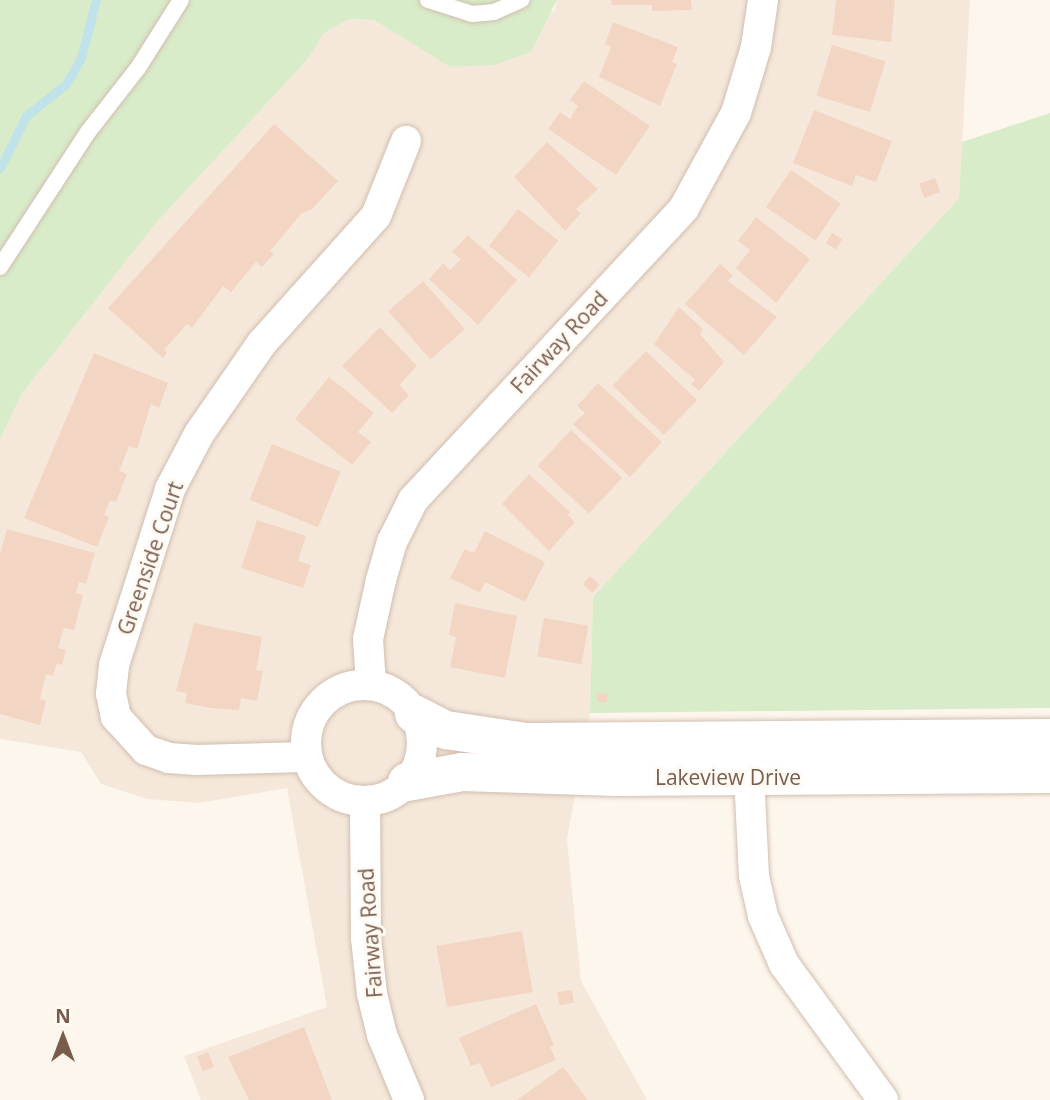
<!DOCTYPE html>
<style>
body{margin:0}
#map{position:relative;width:1050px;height:1100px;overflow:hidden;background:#fdf6ec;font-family:"Open Sans",sans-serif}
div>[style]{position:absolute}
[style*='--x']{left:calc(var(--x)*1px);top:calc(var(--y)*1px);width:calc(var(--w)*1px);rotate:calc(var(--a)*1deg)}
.residential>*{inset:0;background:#f5e8da}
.green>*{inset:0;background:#d8ecc9}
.stream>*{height:9px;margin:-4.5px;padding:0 4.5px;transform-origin:4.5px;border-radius:4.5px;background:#bfe3e8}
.building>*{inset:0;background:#f3d5c3;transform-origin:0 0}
.roads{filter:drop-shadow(0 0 2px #d1beb0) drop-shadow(0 0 2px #d1beb0)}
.lane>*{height:16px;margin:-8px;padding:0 8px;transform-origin:8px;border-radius:8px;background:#fff}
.street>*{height:30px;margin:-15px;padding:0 15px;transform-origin:15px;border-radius:15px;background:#fff}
.street>.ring{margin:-15px;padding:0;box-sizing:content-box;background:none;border:30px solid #fff;border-radius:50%}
.secondary>*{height:38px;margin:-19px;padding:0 19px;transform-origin:19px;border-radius:19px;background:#fff}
span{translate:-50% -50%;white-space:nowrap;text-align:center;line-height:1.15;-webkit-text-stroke:6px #fffaf3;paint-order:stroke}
.street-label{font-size:21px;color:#7a5c4d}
.north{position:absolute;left:28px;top:1002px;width:70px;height:70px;-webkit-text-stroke:5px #fffaf3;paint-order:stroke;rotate:0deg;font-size:19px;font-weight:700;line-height:28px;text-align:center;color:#7a5c4d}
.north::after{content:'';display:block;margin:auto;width:24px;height:32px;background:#7a5c4d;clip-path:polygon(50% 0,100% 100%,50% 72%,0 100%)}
</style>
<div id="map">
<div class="residential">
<div style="clip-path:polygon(557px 0,970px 0,959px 198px,593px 597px,590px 713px,567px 839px,581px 981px,647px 1100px,201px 1100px,184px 1056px,327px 1007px,287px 788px,199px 803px,147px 799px,101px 784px,81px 752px,0 739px,0 440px,21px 395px,156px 223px,307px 60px,324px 33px,349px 19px,374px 20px,450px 67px,555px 10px)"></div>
</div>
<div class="green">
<div style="clip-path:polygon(0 0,557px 0,531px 52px,494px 65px,450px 67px,374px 20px,349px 19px,324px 33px,307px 60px,156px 223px,21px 395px,0 440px)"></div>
<div style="clip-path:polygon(1050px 113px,1050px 708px,590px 713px,593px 597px,959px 198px,962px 142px)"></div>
</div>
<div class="stream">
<div style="--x:0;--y:168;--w:58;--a:-63.4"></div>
<div style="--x:26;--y:116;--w:51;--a:-38.7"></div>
<div style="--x:66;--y:84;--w:30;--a:-60"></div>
<div style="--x:81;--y:58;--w:60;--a:-75.5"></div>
</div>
<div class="building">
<div style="clip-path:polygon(611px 0,691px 0,692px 10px,652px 11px,652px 5px,612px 5px)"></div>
<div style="clip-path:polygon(836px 0,895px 0,891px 42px,832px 35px)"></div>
<div style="clip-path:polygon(613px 22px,678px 47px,672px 62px,677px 64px,660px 106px,599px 77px,611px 47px,605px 44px)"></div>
<div style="left:832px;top:45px;width:56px;height:53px;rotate:17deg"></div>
<div style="clip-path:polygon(584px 81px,650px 126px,616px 175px,548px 129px,560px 112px,570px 119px,578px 106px,570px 100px)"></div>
<div style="clip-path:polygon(814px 110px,892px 141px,876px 182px,856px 175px,852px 186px,793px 163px)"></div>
<div style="clip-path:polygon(274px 124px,338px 181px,312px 209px,302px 213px,270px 251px,274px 254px,262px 267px,256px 262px,231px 292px,223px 286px,192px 328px,187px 324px,164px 350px,167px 353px,163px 358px,108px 308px)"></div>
<div style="clip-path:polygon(547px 142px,598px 189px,576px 209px,581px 213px,565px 231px,514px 177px)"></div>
<div style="left:791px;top:170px;width:60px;height:45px;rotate:34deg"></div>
<div style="left:935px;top:178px;width:15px;height:17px;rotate:70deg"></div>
<div style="left:518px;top:209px;width:51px;height:47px;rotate:38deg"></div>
<div style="clip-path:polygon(756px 217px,810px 259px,776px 303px,736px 268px,750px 250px,738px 241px)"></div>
<div style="left:832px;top:233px;width:12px;height:12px;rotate:31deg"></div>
<div style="clip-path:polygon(468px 235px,517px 280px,478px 325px,429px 279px,443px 263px,450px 270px,461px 259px,452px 252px)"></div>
<div style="clip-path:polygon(720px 264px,733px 275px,728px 281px,777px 317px,744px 355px,685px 304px)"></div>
<div style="left:423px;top:281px;width:64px;height:46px;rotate:49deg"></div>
<div style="clip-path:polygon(679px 307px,703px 329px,700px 334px,724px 362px,699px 391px,691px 384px,695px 380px,654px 344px)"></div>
<div style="clip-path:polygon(380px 327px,417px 366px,399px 385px,409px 395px,392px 413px,342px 366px)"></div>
<div style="left:646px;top:351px;width:71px;height:48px;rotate:44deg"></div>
<div style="clip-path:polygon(94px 353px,168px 383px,159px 408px,151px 404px,137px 449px,129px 446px,119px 471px,127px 474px,116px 502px,110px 500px,104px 515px,109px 517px,97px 547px,24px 518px)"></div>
<div style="clip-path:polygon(329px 377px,374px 413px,358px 432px,371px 442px,352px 465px,295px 419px)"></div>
<div style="clip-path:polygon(598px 383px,662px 442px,630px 477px,573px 424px,585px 413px,577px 406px)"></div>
<div style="left:571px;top:430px;width:70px;height:49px;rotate:43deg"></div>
<div style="left:272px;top:444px;width:74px;height:60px;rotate:22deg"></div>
<div style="clip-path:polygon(529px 474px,570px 512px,568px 515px,575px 522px,549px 551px,502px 504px)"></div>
<div style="clip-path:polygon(257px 520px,306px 536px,298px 561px,311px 565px,303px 588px,241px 568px)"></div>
<div style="clip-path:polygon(7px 529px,95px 553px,86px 584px,79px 582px,76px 593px,83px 595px,74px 630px,64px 628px,58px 648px,66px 650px,62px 665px,57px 663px,53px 676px,46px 674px,40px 699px,46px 701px,40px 725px,0 714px,0 554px)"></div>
<div style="clip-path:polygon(485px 531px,545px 562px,525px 602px,485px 582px,480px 593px,450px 578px,465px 549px,474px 553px)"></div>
<div style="left:590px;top:576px;width:13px;height:11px;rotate:42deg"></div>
<div style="clip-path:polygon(455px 603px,517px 616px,505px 678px,450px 667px,456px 637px,449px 635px)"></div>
<div style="left:544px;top:618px;width:45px;height:39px;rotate:10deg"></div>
<div style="clip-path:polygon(194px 623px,262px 637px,256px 670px,263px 671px,257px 701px,241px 698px,239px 710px,211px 708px,185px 703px,187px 693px,176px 691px)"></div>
<div style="left:597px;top:693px;width:10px;height:9px"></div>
<div style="left:522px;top:931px;width:62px;height:87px;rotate:80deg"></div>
<div style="left:572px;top:990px;width:13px;height:15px;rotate:81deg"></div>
<div style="clip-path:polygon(536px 1004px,554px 1045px,550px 1047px,556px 1060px,491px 1087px,480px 1063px,471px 1066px,459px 1038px)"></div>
<div style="clip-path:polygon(304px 1027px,332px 1100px,249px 1100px,228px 1057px)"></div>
<div style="left:208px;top:1052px;width:16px;height:12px;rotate:68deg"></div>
<div style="clip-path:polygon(563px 1067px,588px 1100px,517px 1100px)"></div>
</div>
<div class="roads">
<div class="lane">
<div style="--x:428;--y:0;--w:46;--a:17.7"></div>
<div style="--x:472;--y:14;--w:22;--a:-5"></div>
<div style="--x:494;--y:12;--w:30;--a:-24"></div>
<div style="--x:0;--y:267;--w:161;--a:-56.9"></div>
<div style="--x:88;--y:132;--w:81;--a:-52"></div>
<div style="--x:138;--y:68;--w:80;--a:-57.7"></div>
</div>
<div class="street">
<div style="--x:371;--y:685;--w:46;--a:-93.7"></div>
<div style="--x:368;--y:639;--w:60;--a:-77.6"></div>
<div style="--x:381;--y:580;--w:40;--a:-74"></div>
<div style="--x:392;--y:542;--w:47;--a:-63.4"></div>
<div style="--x:413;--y:500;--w:398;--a:-47.1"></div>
<div style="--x:684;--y:208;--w:108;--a:-61.3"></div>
<div style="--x:736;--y:113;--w:69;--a:-73.1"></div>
<div style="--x:756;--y:47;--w:48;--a:-81.5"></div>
<div class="ring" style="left:306px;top:685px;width:86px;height:86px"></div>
<div style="--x:748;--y:754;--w:122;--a:87.2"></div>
<div style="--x:754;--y:876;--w:41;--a:77.3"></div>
<div style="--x:763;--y:916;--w:52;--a:66.4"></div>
<div style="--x:784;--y:964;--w:168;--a:53.9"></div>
<div style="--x:305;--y:757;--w:108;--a:178.4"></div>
<div style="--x:197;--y:760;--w:28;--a:-176"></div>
<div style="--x:169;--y:758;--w:24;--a:-161"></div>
<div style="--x:146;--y:750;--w:45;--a:-132.3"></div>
<div style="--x:116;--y:717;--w:24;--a:-102"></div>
<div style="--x:111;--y:694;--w:29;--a:-84"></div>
<div style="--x:114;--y:665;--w:185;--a:-72.3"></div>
<div style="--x:170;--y:489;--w:62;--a:-62.2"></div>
<div style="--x:199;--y:434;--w:111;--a:-55.3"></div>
<div style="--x:262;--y:343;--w:171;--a:-48.1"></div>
<div style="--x:376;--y:216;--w:81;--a:-68.2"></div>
<div style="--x:365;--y:801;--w:137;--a:89.6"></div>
<div style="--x:366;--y:938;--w:56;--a:83.9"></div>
<div style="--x:372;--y:994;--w:42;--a:76.3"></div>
<div style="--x:382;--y:1035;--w:70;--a:67.4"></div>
</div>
<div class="secondary">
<div style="--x:414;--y:714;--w:36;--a:27"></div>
<div style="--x:446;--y:730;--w:81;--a:8.5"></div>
<div style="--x:526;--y:742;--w:524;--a:-0.44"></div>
<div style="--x:407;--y:782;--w:56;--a:-10.3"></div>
<div style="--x:462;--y:772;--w:154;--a:1.9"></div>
<div style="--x:616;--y:777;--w:434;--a:-0.4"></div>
</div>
</div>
<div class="street-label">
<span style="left:559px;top:342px;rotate:-47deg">Fairway Road</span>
<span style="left:150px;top:558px;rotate:-71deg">Greenside Court</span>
<span style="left:728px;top:777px">Lakeview Drive</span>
<span style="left:370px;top:933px;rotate:-94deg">Fairway Road</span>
</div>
<div class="north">N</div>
</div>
